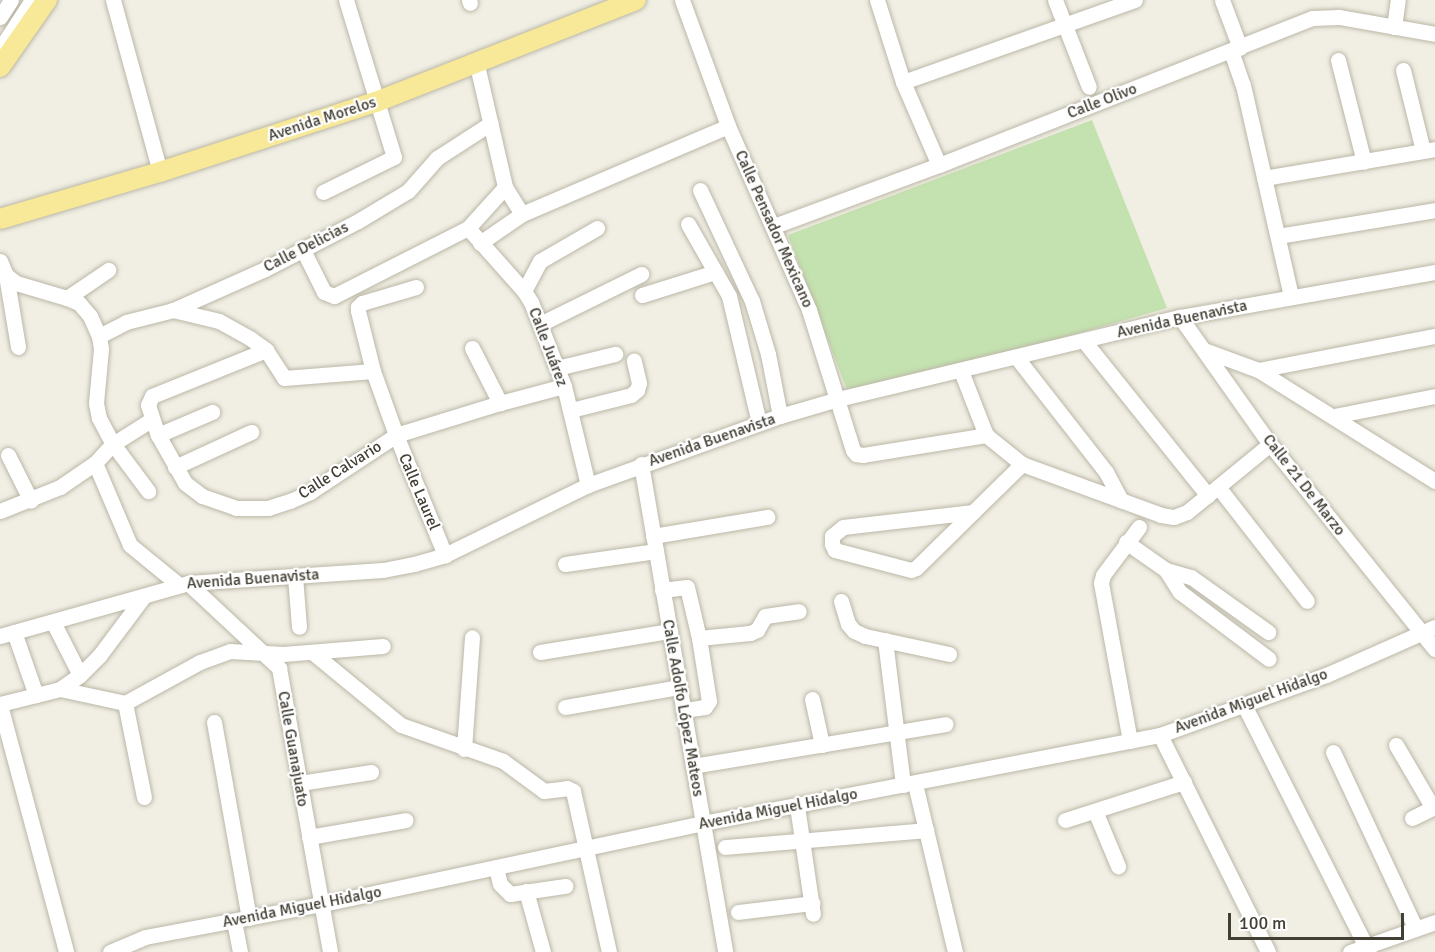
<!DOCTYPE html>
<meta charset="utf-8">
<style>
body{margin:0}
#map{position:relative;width:1435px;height:952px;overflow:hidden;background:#f1efe4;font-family:Signika,sans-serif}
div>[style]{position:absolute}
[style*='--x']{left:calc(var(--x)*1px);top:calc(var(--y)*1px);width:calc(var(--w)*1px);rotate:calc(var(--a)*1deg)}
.green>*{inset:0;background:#c4e2af}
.roads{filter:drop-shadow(0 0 2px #bbb7a7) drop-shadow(0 0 2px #bbb7a7)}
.minor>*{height:15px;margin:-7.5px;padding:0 7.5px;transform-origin:7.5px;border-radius:7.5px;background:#fff}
.major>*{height:20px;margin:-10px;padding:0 10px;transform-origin:10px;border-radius:10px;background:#f7e997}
span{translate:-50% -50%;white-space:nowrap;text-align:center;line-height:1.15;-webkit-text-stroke:4.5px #fff;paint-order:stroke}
.street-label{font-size:16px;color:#423f34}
.scale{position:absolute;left:1228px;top:913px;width:176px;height:27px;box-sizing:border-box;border:3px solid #423f34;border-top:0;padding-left:8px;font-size:18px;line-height:21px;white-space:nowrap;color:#423f34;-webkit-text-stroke:4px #fff;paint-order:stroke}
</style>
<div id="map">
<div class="green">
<div style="clip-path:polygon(1092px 120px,1167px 308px,1034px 346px,847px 390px,788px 235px)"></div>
</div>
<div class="roads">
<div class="minor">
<div style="--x:113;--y:0;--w:178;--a:74.7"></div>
<div style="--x:469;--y:0;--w:3;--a:72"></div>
<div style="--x:682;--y:0;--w:134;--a:69.9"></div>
<div style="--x:728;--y:126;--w:201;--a:66.2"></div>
<div style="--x:809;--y:310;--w:147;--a:72.6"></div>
<div style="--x:853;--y:450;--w:5;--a:53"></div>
<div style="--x:856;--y:454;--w:7;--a:8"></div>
<div style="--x:863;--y:455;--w:125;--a:-9.2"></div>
<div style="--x:877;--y:0;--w:86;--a:72.4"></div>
<div style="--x:903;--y:82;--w:90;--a:66.6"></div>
<div style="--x:1055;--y:0;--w:93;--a:68.7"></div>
<div style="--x:1222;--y:0;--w:51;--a:69.4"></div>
<div style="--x:0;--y:17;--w:20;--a:-57"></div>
<div style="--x:1394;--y:27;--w:27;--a:-82"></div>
<div style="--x:0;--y:49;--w:59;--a:-56.9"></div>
<div style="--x:1231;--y:51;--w:36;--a:71"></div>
<div style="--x:1243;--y:85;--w:217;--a:77.2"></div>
<div style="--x:1338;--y:60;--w:105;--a:75.7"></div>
<div style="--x:476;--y:61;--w:129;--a:77"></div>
<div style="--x:505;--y:187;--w:32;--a:58"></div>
<div style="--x:1403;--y:70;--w:83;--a:76.1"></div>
<div style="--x:903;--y:82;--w:246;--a:-19.5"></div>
<div style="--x:1264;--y:178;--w:173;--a:-9.6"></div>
<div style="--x:700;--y:190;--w:123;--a:64.9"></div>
<div style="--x:752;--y:301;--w:55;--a:73.2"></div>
<div style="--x:768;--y:354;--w:63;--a:79"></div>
<div style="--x:323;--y:192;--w:79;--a:-26.2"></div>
<div style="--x:394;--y:157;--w:164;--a:-107"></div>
<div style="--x:688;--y:224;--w:83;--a:60.3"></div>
<div style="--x:729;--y:296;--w:130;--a:76.7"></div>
<div style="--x:774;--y:226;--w:176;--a:-20.3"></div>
<div style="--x:939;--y:165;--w:401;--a:-21.5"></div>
<div style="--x:1312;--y:18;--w:27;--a:-2"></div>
<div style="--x:1339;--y:17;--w:97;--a:10"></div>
<div style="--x:468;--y:228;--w:84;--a:48.4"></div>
<div style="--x:524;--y:291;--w:13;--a:58"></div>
<div style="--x:531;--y:302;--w:90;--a:68.6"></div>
<div style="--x:564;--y:386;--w:102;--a:76.4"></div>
<div style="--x:1278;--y:236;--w:159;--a:-9.4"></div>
<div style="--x:480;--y:243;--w:51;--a:-34.6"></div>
<div style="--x:522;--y:214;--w:224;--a:-23.1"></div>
<div style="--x:303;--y:250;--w:47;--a:63.4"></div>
<div style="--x:324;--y:292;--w:11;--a:22"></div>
<div style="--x:334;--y:296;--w:150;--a:-26.9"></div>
<div style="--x:468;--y:228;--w:55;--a:-47.9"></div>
<div style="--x:0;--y:261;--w:15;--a:67"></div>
<div style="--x:6;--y:275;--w:13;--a:39"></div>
<div style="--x:16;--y:283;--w:53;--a:16.4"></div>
<div style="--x:67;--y:298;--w:13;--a:23"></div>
<div style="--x:79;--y:303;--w:17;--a:50"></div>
<div style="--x:90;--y:316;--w:22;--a:66"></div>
<div style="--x:99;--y:336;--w:13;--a:81"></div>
<div style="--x:101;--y:349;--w:54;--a:95.3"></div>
<div style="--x:96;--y:403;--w:15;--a:79"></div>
<div style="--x:99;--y:418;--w:30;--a:62"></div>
<div style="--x:113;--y:444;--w:59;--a:53.3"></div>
<div style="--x:6;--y:275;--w:73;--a:80.5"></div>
<div style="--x:416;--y:287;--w:56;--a:163.5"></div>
<div style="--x:362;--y:303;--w:6;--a:135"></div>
<div style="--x:358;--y:307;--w:4;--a:90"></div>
<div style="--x:358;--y:311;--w:62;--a:76"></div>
<div style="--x:373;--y:371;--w:68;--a:70.2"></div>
<div style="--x:396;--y:435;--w:130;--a:67.8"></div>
<div style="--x:524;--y:291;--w:34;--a:-62"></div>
<div style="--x:540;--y:261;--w:66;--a:-30.1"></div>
<div style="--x:642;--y:295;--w:77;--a:-17.5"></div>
<div style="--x:67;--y:298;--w:50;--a:-34.3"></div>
<div style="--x:173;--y:310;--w:47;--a:13.4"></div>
<div style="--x:219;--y:321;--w:37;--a:29"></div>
<div style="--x:251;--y:339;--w:19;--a:36"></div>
<div style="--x:266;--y:350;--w:33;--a:57"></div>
<div style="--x:284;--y:378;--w:89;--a:-4.5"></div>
<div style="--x:1180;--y:317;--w:156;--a:54.7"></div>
<div style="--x:1270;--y:444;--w:263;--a:51.2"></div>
<div style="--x:540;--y:324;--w:113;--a:-26.3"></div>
<div style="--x:99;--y:336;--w:30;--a:-27"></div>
<div style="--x:126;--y:322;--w:49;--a:-14.3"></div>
<div style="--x:173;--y:310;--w:101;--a:-24"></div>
<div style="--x:265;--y:269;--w:105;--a:-27.3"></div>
<div style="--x:358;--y:221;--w:58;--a:-31"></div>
<div style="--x:408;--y:191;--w:44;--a:-48.7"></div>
<div style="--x:437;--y:158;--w:64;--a:-32.9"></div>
<div style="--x:1084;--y:341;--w:198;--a:51.3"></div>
<div style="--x:472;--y:348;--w:62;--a:63"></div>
<div style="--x:266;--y:350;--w:123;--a:158"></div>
<div style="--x:152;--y:396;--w:10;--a:114"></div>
<div style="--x:148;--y:405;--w:32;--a:72"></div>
<div style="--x:158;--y:435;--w:55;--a:60.6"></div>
<div style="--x:185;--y:483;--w:21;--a:37"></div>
<div style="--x:202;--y:496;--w:36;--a:19"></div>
<div style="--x:236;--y:508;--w:32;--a:0"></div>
<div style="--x:268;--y:508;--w:23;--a:-18"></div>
<div style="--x:290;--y:501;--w:22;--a:-24"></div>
<div style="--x:310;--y:492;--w:103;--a:-33.5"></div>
<div style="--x:396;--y:435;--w:109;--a:-17.1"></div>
<div style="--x:500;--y:403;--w:66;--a:-14.9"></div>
<div style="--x:1204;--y:350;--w:58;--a:20.3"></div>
<div style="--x:1258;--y:370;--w:209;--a:32.1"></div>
<div style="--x:1017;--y:358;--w:145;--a:52"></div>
<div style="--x:1106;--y:472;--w:32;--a:62"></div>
<div style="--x:557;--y:368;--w:60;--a:-13.6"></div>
<div style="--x:1258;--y:370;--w:180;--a:-10.9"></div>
<div style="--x:961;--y:371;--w:69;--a:68.7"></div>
<div style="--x:986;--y:435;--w:46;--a:38.9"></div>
<div style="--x:1022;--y:464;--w:148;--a:20.1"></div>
<div style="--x:1161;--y:515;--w:13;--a:9"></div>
<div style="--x:1174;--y:517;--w:14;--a:-21"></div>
<div style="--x:1187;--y:512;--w:107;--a:-39.3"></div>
<div style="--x:571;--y:410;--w:62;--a:-14"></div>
<div style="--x:631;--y:395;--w:8;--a:-40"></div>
<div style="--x:637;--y:390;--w:7;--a:-74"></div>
<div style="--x:639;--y:383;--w:23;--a:-103"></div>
<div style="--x:1334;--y:416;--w:103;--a:-11.2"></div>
<div style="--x:158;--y:435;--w:59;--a:-23.1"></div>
<div style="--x:8;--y:455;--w:51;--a:63.4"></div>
<div style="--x:95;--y:463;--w:89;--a:66.9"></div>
<div style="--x:130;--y:545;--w:63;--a:39.2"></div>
<div style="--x:641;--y:464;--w:495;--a:80.2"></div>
<div style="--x:175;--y:467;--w:84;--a:-24.7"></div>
<div style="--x:1219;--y:488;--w:143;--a:52.1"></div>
<div style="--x:0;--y:511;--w:65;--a:-21.8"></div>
<div style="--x:60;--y:487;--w:42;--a:-34.4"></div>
<div style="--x:95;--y:463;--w:26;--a:-47"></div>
<div style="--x:113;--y:444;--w:45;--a:-32.3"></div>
<div style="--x:973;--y:512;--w:80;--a:135.5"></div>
<div style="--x:916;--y:568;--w:5;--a:158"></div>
<div style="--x:911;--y:570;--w:79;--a:-165.3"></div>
<div style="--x:835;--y:550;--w:7;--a:-117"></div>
<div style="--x:832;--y:544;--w:8;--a:-90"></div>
<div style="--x:832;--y:536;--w:14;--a:-39"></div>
<div style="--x:843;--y:527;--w:131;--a:-6.6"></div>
<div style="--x:973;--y:512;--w:69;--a:-44.4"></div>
<div style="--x:653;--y:536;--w:116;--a:-9.5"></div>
<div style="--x:1126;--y:542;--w:49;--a:35"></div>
<div style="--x:1166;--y:570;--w:26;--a:16"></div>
<div style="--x:1191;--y:577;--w:95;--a:35.5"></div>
<div style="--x:565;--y:564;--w:92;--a:-8.1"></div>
<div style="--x:1166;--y:570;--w:26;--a:58"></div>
<div style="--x:1180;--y:592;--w:111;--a:37"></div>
<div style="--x:295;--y:576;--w:51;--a:85.5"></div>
<div style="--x:188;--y:583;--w:125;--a:43"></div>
<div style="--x:279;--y:668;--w:289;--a:79.8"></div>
<div style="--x:662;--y:590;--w:25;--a:-7"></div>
<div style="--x:687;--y:587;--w:52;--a:76.8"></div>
<div style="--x:699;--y:638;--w:64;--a:81"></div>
<div style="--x:709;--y:701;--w:7;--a:124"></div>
<div style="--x:705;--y:707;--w:22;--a:172"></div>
<div style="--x:841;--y:601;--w:24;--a:73"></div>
<div style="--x:848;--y:624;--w:9;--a:49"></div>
<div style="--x:854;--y:631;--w:12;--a:24"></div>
<div style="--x:865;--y:636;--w:86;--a:12.1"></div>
<div style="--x:53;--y:622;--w:59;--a:63"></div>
<div style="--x:14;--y:632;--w:67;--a:70.8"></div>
<div style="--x:0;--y:636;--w:195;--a:-15.7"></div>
<div style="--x:188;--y:583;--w:195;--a:-3.8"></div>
<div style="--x:383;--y:570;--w:32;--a:-11"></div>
<div style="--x:414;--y:564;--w:32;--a:-16"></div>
<div style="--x:445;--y:555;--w:159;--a:-26.1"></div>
<div style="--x:588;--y:485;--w:204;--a:-19.8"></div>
<div style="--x:780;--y:416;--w:60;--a:-16.3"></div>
<div style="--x:838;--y:399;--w:352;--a:-13.5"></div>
<div style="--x:1180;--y:317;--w:259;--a:-10"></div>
<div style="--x:699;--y:638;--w:51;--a:-5.6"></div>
<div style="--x:750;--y:633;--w:8;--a:-23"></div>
<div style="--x:757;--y:630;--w:16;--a:-60"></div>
<div style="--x:765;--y:616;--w:34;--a:-8"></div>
<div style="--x:885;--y:640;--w:146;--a:82.9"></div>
<div style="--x:312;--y:652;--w:115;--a:39.4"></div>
<div style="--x:401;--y:725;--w:108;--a:19.4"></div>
<div style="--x:503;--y:761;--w:51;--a:36.2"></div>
<div style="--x:544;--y:791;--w:23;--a:-7"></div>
<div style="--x:567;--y:788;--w:7;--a:27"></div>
<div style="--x:573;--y:791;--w:165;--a:77.4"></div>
<div style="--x:540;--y:652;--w:132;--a:-9.2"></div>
<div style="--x:60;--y:689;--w:66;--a:12.2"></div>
<div style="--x:125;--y:703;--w:85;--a:-28.7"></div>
<div style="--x:200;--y:662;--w:32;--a:-20"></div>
<div style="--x:230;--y:651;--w:53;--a:3.2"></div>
<div style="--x:283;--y:654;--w:100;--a:-4.6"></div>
<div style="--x:812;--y:699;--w:47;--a:77.7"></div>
<div style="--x:125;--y:703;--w:96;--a:78.6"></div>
<div style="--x:0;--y:704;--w:62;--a:-14"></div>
<div style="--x:60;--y:689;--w:24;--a:-35"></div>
<div style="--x:80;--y:675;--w:27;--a:-45"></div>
<div style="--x:99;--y:656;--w:75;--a:-53.1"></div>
<div style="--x:0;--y:705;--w:256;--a:75"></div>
<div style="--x:1244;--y:705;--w:277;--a:63.2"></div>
<div style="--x:565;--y:707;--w:116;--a:-10"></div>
<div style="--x:214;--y:722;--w:199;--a:79.9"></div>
<div style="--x:1160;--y:735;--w:242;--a:63.5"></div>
<div style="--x:1130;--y:741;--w:161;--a:-100.4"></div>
<div style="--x:1101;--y:583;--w:8;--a:-76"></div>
<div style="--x:1103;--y:575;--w:60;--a:-53.1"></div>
<div style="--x:1396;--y:745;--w:73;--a:59.6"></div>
<div style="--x:464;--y:749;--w:112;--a:-85.9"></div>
<div style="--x:1333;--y:752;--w:195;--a:64.9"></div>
<div style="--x:693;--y:766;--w:256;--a:-9.4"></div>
<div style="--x:300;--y:783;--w:72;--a:-8.8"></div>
<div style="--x:915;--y:784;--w:173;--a:76.6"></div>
<div style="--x:797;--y:806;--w:109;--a:81.6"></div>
<div style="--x:1095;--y:811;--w:60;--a:67.3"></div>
<div style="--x:1412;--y:818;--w:25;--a:-26"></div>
<div style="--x:1065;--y:820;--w:125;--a:-17.7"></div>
<div style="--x:309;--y:837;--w:98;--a:-9.9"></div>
<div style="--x:725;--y:847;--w:202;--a:-4.8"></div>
<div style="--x:496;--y:867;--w:17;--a:77"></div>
<div style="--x:500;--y:884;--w:14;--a:45"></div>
<div style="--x:510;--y:894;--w:56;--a:-8.3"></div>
<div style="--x:526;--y:891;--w:63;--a:74.4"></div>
<div style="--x:738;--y:912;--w:75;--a:-6.9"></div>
<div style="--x:234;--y:921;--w:32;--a:79"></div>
<div style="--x:110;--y:952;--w:38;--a:-23"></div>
<div style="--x:145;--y:937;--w:180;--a:-10.6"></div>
<div style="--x:322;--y:904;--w:390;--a:-12"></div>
<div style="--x:703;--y:823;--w:465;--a:-10.9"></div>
<div style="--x:1160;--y:735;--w:177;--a:-19.9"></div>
<div style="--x:1326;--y:675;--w:119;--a:-23.8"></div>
<div style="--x:1350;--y:952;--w:90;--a:-19.4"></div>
</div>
<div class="major">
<div style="--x:0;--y:67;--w:82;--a:-55"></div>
<div style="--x:0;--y:219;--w:167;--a:-16.4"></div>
<div style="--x:160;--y:172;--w:227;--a:-18"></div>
<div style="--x:376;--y:102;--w:279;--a:-21.4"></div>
</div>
</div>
<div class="street-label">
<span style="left:1102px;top:101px;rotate:-21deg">Calle Olivo</span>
<span style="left:322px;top:119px;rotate:-18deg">Avenida Morelos</span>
<span style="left:774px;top:229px;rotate:66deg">Calle Pensador Mexicano</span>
<span style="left:306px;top:247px;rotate:-27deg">Calle Delicias</span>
<span style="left:1182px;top:319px;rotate:-12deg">Avenida Buenavista</span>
<span style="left:548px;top:347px;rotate:69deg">Calle Juárez</span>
<span style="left:712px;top:440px;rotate:-19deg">Avenida Buenavista</span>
<span style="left:340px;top:470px;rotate:-32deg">Calle Calvario</span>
<span style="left:1304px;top:485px;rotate:52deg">Calle 21 De Marzo</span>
<span style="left:419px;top:492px;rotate:67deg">Calle Laurel</span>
<span style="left:253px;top:579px;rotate:-4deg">Avenida Buenavista</span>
<span style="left:1251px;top:701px;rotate:-20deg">Avenida Miguel Hidalgo</span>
<span style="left:683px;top:708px;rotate:80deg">Calle Adolfo López Mateos</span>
<span style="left:293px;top:749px;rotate:80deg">Calle Guanajuato</span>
<span style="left:778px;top:809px;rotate:-11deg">Avenida Miguel Hidalgo</span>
<span style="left:302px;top:907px;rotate:-11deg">Avenida Miguel Hidalgo</span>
</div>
<div class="scale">100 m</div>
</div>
